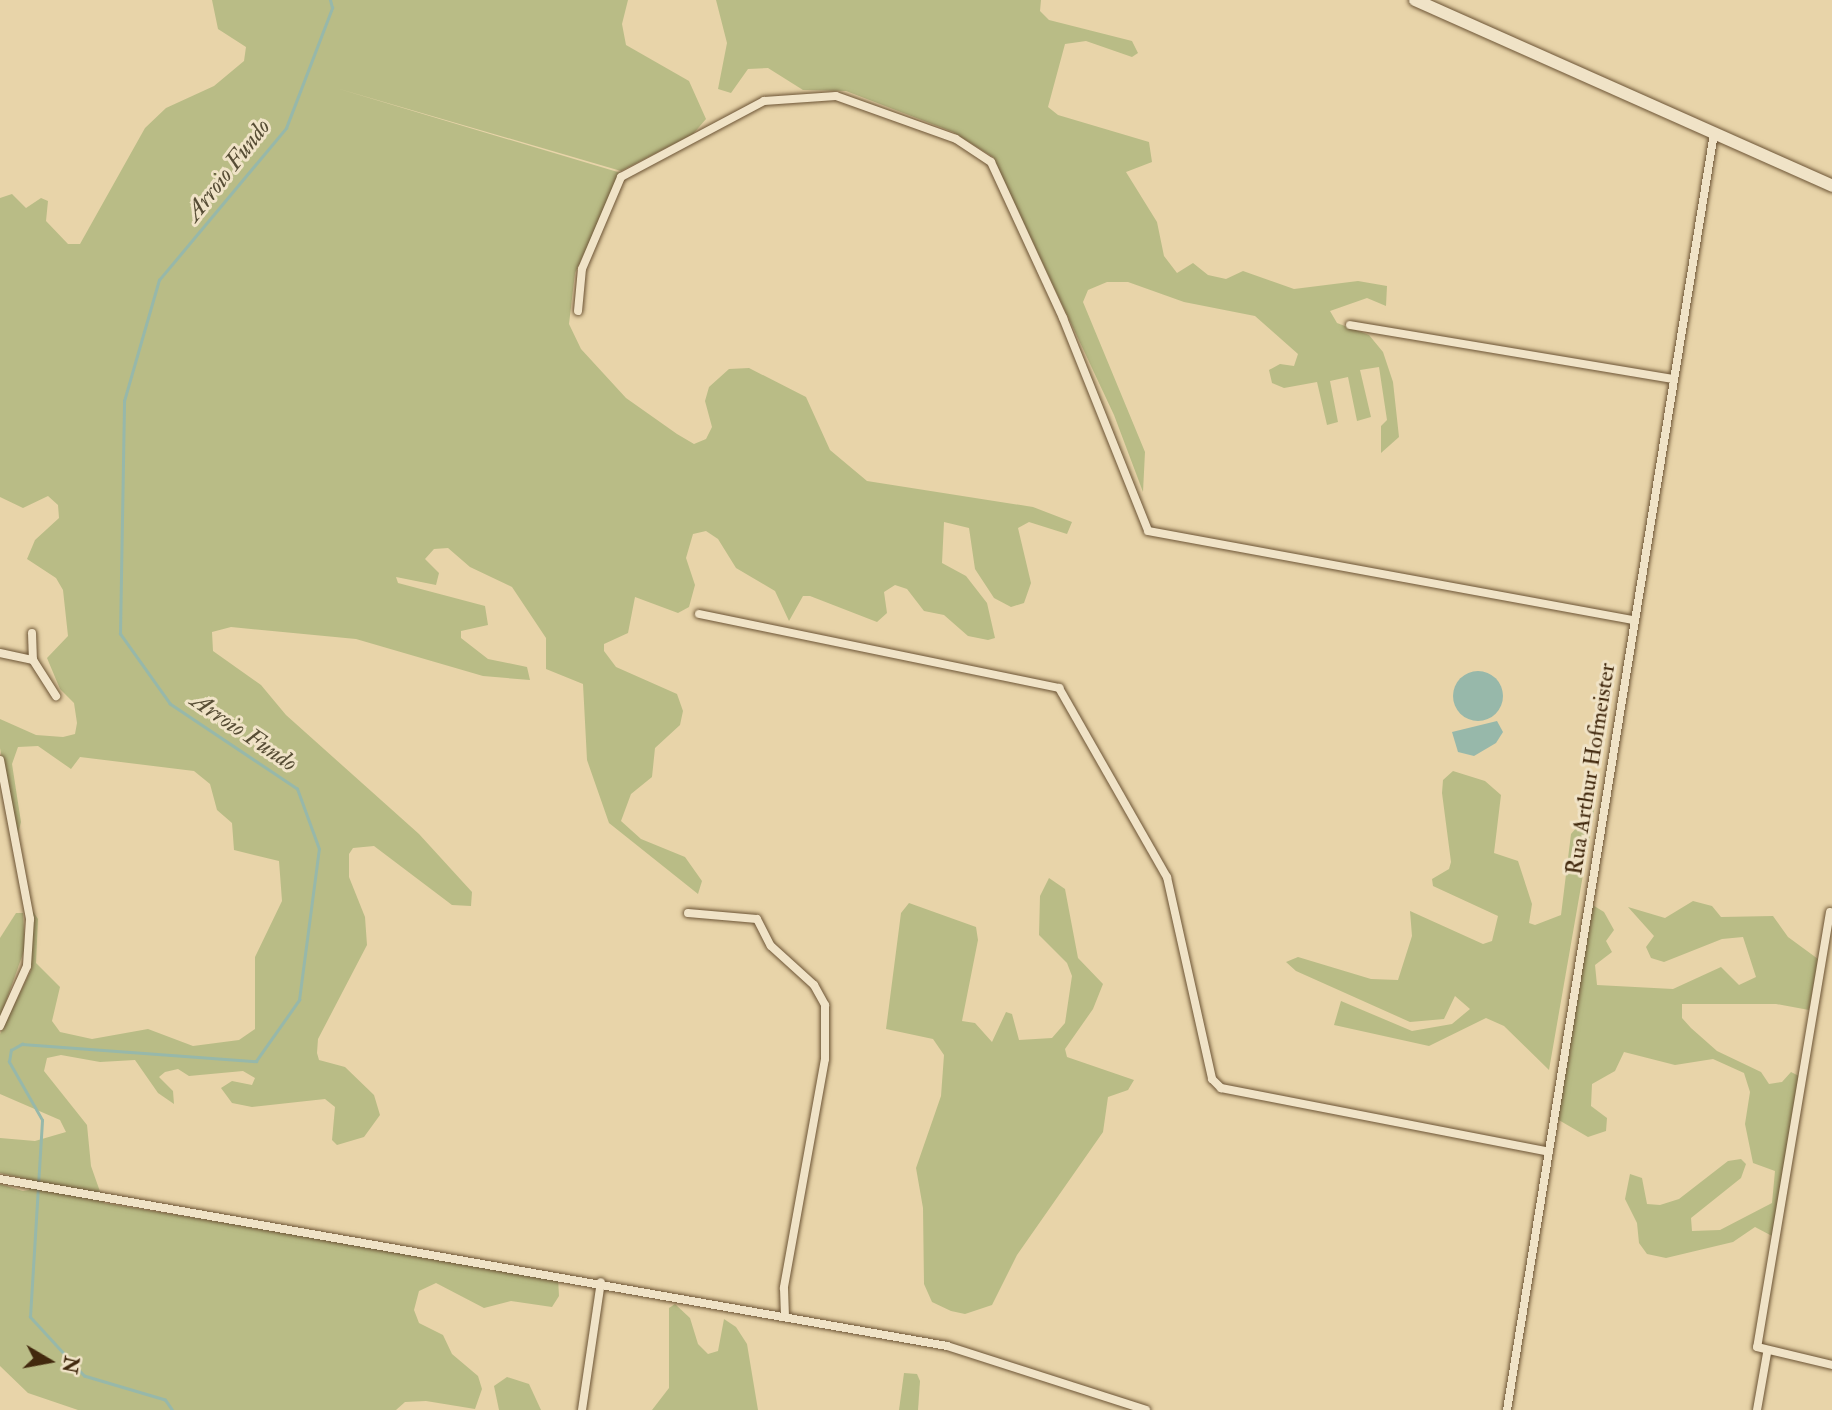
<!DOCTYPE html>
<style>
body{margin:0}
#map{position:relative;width:1832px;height:1410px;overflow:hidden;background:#e8d4a9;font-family:"IM FELL Double Pica",serif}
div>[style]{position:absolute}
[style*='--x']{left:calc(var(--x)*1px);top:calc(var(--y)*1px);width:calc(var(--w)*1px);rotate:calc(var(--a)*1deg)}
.green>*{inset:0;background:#b9bc86}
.water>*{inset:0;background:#97b8aa}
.round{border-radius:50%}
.stream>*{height:2.5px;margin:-1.25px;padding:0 1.25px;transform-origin:1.25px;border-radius:1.25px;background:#97b8aa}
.roads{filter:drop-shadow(0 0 2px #6c5435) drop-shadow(0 0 2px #6c5435)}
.minor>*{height:8px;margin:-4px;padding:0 4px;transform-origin:4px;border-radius:4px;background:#f0e3c7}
.secondary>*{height:12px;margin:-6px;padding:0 6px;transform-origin:6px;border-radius:6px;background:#f0e3c7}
span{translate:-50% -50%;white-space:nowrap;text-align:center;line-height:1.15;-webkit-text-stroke:6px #f0e3c7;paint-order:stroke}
.street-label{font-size:23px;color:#42290e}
.water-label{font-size:24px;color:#574d35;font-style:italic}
.north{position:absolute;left:14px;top:1326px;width:70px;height:70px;-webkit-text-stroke:5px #f0e3c7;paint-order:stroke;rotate:100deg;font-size:19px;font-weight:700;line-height:28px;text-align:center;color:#42290e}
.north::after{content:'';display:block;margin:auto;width:24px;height:32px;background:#42290e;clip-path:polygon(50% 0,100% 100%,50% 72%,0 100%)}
</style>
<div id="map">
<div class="green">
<div style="clip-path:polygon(212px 0,628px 0,622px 24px,626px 45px,689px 81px,706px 119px,693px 134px,621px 171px,336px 88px,621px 173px,575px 273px,569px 324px,581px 349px,626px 398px,677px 434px,694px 444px,706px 439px,712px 427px,705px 401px,709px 387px,729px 369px,749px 368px,806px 397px,830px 450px,867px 481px,1033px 507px,1072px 522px,1067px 534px,1029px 522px,1018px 528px,1031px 583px,1024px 603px,1011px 607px,994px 598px,975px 569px,969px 528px,944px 522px,942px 563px,966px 576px,987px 603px,995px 638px,988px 640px,968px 636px,944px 615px,924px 611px,907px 589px,895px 585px,884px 592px,887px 613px,877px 622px,810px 596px,803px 596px,789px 621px,775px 591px,736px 568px,718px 539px,706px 531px,693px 534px,686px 558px,695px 585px,689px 607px,678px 613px,635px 597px,628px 633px,604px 644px,604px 651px,616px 667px,677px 694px,683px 711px,680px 725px,655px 748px,652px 777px,631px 794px,621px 821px,641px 839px,685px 857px,702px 881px,698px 894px,609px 823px,587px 760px,583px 684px,546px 669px,546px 638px,512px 587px,470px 567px,448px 548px,434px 549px,425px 559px,439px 573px,436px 585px,396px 577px,398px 583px,485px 606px,488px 625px,461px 631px,461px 638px,488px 659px,527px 667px,530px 680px,483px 676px,356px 639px,231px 627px,212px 632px,213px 651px,261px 685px,286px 715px,419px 834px,472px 892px,471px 906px,452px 905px,374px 846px,353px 848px,349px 854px,349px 877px,365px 917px,367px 945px,318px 1039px,317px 1053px,319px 1060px,345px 1067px,374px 1095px,380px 1115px,364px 1137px,337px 1145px,332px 1140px,335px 1107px,325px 1099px,252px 1107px,232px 1103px,221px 1088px,232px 1081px,252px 1085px,255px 1078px,243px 1071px,189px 1076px,178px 1069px,165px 1072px,159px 1077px,173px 1091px,174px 1104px,158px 1093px,135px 1060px,100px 1062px,61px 1055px,47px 1058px,44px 1071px,87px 1125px,91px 1166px,104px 1203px,558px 1278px,559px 1296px,552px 1307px,511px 1301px,484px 1308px,436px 1283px,419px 1291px,414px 1310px,419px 1323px,443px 1335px,452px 1354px,478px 1376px,482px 1389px,475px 1409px,426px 1401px,405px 1402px,396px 1410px,78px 1410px,28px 1393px,0 1366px,0 1184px,23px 1191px,29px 1190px,31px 1180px,0 1173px,0 1138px,35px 1141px,66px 1132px,60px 1120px,0 1094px,0 1034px,31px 970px,30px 907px,38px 919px,36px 963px,60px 987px,52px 1021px,60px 1032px,92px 1039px,148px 1029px,193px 1046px,239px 1040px,255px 1029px,255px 957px,282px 901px,279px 861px,234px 850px,232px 823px,217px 810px,210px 784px,194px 771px,80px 757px,71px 769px,38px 746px,18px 747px,12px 764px,21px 822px,17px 838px,0 748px,0 719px,36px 735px,63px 737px,75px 734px,77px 723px,74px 703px,60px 689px,47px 658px,68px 636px,63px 590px,56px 578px,27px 559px,35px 540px,59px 518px,58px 505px,48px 496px,23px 508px,0 497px,0 198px,12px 194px,26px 208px,41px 198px,48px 201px,46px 221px,68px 244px,80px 244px,145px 128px,166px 108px,214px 86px,244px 61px,246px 47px,218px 29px)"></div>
<div style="clip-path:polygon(716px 0,1041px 0,1040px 11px,1049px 20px,1132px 41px,1138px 53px,1132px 57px,1086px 41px,1065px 44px,1048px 107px,1058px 115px,1149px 142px,1152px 162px,1126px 172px,1157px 222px,1164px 256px,1177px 273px,1193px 263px,1208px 275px,1226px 279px,1243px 271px,1294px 289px,1358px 281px,1387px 286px,1386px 306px,1367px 298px,1330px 311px,1337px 323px,1369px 335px,1383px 352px,1393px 382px,1399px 437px,1381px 453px,1381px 426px,1387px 420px,1379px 367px,1360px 370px,1371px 417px,1357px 421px,1348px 377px,1330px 381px,1338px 422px,1327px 425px,1317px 382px,1284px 388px,1272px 383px,1269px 370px,1280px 364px,1294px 366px,1298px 354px,1255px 316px,1184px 302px,1128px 282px,1107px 282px,1088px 290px,1083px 302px,1145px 452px,1143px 492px,1114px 415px,993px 157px,953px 132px,846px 91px,803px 90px,768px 68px,748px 69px,731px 93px,718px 89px,727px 43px)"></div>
<div style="clip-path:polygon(1453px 771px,1485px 781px,1501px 795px,1494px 853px,1518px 861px,1532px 904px,1529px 923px,1535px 925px,1561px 915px,1571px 834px,1595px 806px,1549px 1070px,1504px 1026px,1486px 1018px,1429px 1046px,1334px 1025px,1341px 1001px,1412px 1031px,1452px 1024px,1470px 1009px,1455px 996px,1444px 1019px,1410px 1022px,1296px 971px,1286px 962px,1298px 957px,1371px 979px,1398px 980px,1412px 936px,1410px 911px,1483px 944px,1492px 941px,1498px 916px,1433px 886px,1432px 879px,1449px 869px,1451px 862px,1442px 793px,1443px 780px)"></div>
<div style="clip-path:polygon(1049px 878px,1065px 889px,1078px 958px,1103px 984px,1093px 1009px,1065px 1049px,1067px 1057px,1134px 1080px,1128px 1090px,1108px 1097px,1103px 1132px,1017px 1255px,992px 1305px,965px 1314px,951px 1311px,932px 1302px,924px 1284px,923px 1208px,916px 1168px,941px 1096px,944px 1055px,933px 1039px,886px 1029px,901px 913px,909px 903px,976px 927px,978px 940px,962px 1021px,975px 1023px,992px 1042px,1006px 1012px,1012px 1014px,1019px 1040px,1052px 1038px,1065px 1023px,1072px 976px,1067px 963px,1039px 935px,1040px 896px)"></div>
<div style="clip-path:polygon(1693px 901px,1712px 906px,1721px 917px,1773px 916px,1788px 937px,1818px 959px,1809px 1010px,1776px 1004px,1682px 1004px,1682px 1018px,1691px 1028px,1717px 1051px,1761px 1072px,1769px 1084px,1782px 1082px,1791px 1072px,1801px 1077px,1772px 1236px,1755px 1227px,1733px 1242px,1666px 1258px,1647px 1254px,1639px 1243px,1637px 1223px,1625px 1199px,1630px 1174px,1642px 1178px,1647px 1204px,1660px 1205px,1679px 1199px,1728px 1161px,1741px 1159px,1746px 1164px,1741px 1178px,1691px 1218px,1692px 1231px,1720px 1230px,1772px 1203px,1775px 1171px,1753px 1163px,1745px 1124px,1750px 1092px,1744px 1073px,1713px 1059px,1675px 1065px,1624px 1052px,1615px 1071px,1592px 1084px,1591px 1106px,1607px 1118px,1606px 1131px,1588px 1137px,1557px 1119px,1591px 904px,1604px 912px,1614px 930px,1606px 941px,1612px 952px,1595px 965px,1597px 985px,1673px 989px,1721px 967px,1739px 985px,1756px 977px,1743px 937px,1722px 939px,1664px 962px,1651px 958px,1646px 947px,1654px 936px,1628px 907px,1665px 918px)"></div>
<div style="clip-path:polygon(16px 913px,23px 913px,25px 948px,0 1018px,0 938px)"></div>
<div style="clip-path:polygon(675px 1304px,690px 1318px,698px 1344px,708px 1354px,718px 1351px,724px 1319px,736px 1327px,747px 1344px,758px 1410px,652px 1410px,669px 1388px,669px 1308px)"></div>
<div style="clip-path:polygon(904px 1373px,917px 1374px,920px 1381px,918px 1410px,899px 1410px)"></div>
<div style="clip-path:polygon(507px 1377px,529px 1384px,541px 1410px,499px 1410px,494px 1386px)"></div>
</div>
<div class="water">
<div class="round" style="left:1453px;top:671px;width:50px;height:50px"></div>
<div style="clip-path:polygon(1497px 721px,1503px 732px,1496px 743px,1474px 756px,1458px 752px,1452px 732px)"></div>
</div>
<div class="stream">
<div style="--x:172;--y:1410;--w:12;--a:-125"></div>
<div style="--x:165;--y:1400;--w:84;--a:-163.5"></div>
<div style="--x:84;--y:1376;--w:80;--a:-132.5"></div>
<div style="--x:30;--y:1317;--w:197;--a:-86.5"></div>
<div style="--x:42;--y:1120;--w:67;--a:-119.6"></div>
<div style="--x:9;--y:1062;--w:12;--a:-81"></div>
<div style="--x:11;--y:1050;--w:13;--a:-29"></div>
<div style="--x:22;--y:1044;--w:235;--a:4.2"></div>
<div style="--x:256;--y:1061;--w:75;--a:-54.8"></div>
<div style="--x:299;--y:1000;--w:152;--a:-82.5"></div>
<div style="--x:319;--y:849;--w:64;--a:-110.1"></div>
<div style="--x:297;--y:789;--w:153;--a:-146.2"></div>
<div style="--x:170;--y:704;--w:86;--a:-125.5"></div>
<div style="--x:120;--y:634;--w:233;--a:-89"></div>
<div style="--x:124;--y:401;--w:126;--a:-73.9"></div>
<div style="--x:159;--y:280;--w:198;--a:-50.1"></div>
<div style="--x:286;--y:128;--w:129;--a:-69"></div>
<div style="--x:332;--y:8;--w:8;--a:-104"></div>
</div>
<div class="roads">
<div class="minor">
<div style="--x:578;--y:311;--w:42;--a:-84.6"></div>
<div style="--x:582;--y:269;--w:100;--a:-67"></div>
<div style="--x:621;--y:177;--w:162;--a:-28"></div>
<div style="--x:764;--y:101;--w:72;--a:-4"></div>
<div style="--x:836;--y:96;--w:127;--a:19.7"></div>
<div style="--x:956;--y:139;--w:42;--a:33.3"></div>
<div style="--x:991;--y:162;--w:172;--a:65.2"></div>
<div style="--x:1063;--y:318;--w:229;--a:68.2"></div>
<div style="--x:1148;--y:531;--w:495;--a:10.4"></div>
<div style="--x:1350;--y:325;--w:328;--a:9.5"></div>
<div style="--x:699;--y:614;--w:368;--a:11.6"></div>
<div style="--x:1059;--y:688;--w:218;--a:60.3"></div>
<div style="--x:1167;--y:877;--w:207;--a:77.4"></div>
<div style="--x:1212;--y:1079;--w:13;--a:45"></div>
<div style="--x:1221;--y:1088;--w:334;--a:11"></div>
<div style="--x:32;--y:633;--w:27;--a:88"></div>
<div style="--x:0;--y:653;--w:34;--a:12"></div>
<div style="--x:33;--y:660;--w:43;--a:57.4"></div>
<div style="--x:0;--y:760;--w:162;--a:79.3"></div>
<div style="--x:30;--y:919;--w:47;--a:93.7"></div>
<div style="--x:27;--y:966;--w:66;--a:114.2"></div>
<div style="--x:1830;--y:912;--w:441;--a:99.5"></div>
<div style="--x:1757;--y:1347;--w:77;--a:13.5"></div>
<div style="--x:688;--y:913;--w:69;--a:5"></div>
<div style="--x:757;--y:919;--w:30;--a:63"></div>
<div style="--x:771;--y:946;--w:58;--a:42.2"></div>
<div style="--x:814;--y:985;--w:23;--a:61"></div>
<div style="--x:825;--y:1005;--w:54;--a:90"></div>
<div style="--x:825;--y:1059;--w:233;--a:100.2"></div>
<div style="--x:784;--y:1288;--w:29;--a:88"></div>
<div style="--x:0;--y:1179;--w:962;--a:10"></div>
<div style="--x:947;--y:1346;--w:209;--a:17.8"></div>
<div style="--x:582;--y:1410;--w:129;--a:-81.6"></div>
<div style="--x:1507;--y:1410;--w:1294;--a:-80.79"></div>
<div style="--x:1757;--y:1410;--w:58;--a:-80"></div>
</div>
<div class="secondary">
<div style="--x:1415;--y:0;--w:457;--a:24"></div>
</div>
</div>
<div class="street-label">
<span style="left:1591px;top:769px;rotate:-81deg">Rua Arthur Hofmeister</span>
</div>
<div class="water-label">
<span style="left:228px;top:170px;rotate:-52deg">Arroio Fundo</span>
<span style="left:244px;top:732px;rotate:34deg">Arroio Fundo</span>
</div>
<div class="north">N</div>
</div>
